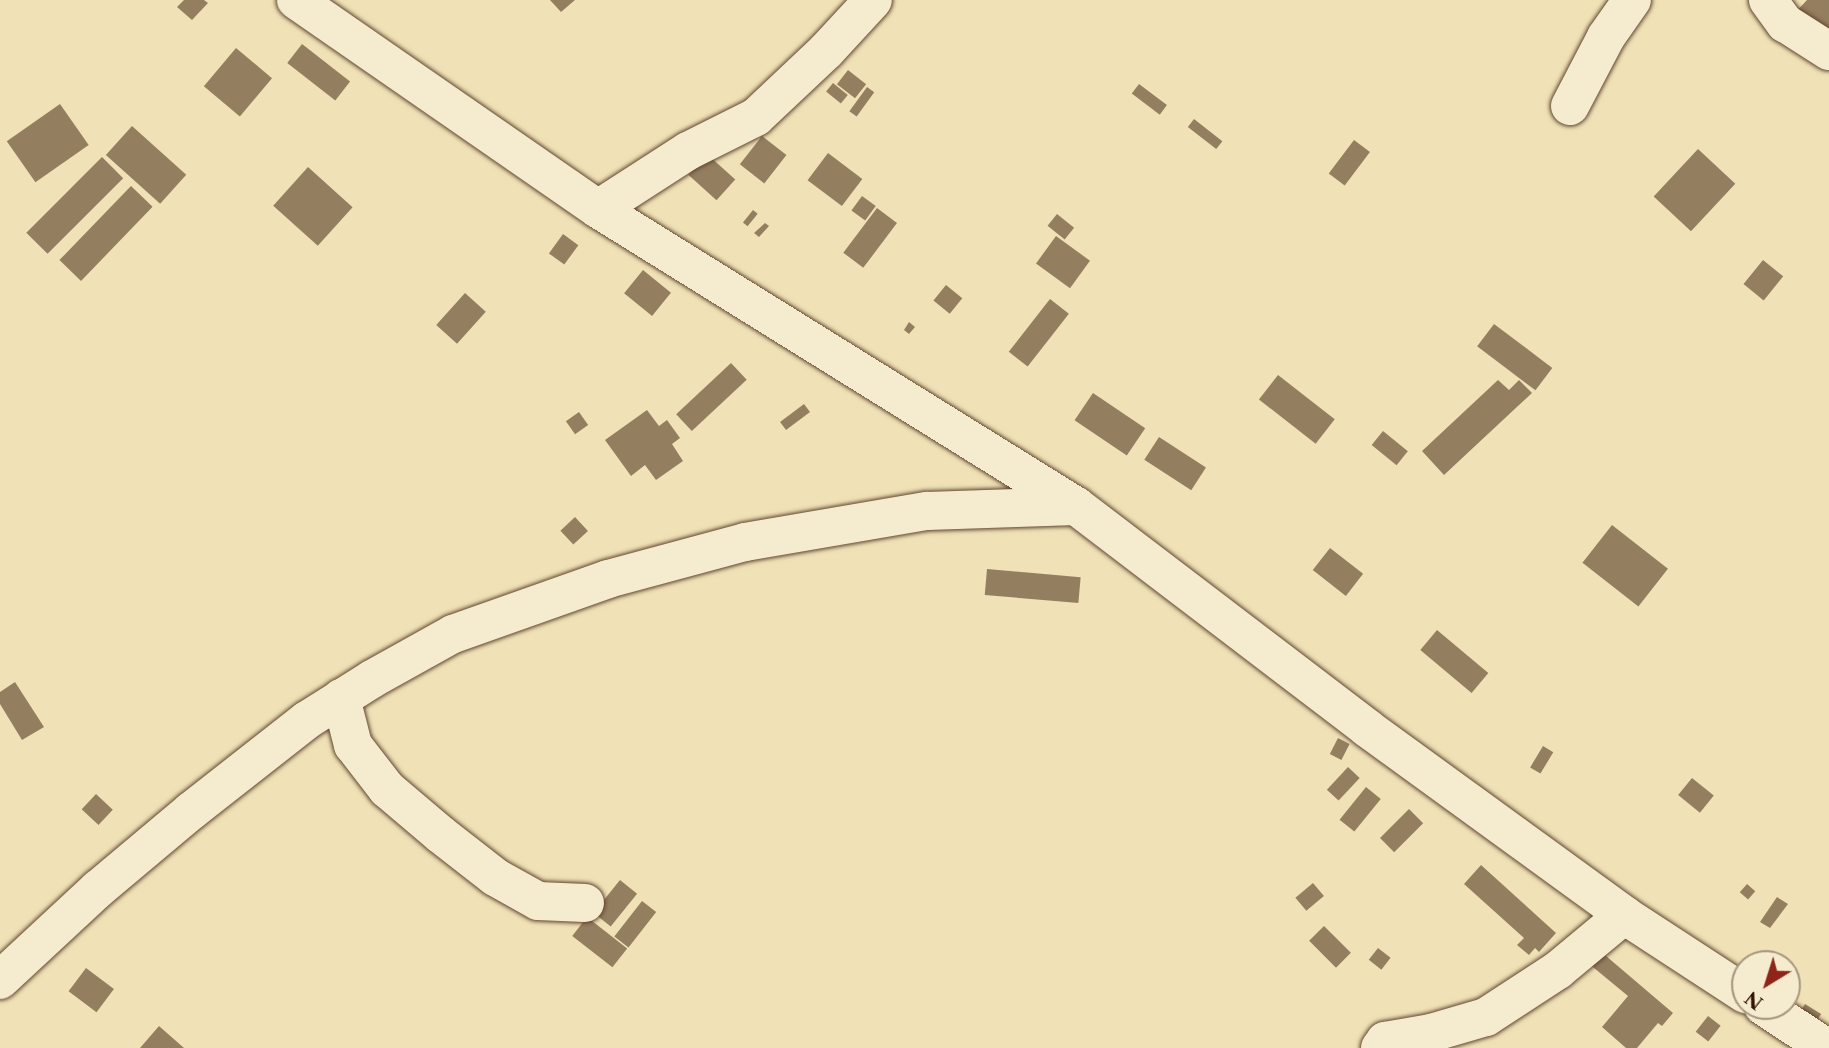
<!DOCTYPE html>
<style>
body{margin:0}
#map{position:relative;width:1829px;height:1048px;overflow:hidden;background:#f0e2b6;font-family:"Libre Caslon Text",serif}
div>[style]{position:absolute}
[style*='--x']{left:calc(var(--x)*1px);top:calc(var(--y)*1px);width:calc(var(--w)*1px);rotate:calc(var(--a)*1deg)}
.building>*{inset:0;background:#947e60;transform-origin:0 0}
.roads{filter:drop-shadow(0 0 2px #614630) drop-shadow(0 0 2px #614630)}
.minor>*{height:38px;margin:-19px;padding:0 19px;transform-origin:19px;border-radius:19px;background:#f5ecd0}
span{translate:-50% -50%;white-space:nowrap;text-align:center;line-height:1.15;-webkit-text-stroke:5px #f5ecd0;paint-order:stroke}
.north{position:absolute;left:1731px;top:950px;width:70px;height:70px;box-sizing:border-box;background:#f5ecd0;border:2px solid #a7957e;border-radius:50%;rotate:218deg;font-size:19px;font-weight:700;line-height:28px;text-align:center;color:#311203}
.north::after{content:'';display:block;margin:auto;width:24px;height:32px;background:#8f2418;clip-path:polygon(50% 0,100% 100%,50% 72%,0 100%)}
</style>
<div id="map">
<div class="building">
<div style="clip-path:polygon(184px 0,204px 0,208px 3px,192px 20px,177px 7px)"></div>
<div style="clip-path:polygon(550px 0,575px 0,561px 12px)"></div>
<div style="clip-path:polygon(1807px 0,1829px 0,1829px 45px,1795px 13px)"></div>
<div style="left:302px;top:44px;width:61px;height:24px;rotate:38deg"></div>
<div style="left:236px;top:48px;width:47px;height:50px;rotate:40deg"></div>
<div style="left:848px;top:70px;width:23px;height:18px;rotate:38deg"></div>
<div style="left:833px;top:83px;width:19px;height:11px;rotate:39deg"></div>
<div style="left:1139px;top:84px;width:35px;height:12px;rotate:37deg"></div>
<div style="left:867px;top:87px;width:9px;height:30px;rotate:36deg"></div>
<div style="left:60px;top:104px;width:50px;height:65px;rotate:55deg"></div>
<div style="left:1194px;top:119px;width:36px;height:10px;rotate:38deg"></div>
<div style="left:132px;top:126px;width:73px;height:39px;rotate:42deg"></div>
<div style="left:762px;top:136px;width:31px;height:36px;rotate:38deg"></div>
<div style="left:1354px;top:140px;width:20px;height:42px;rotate:37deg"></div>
<div style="left:1698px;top:149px;width:51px;height:65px;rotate:43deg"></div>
<div style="left:828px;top:153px;width:43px;height:34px;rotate:37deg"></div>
<div style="left:707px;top:154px;width:38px;height:28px;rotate:42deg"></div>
<div style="left:102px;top:157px;width:30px;height:107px;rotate:45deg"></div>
<div style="left:308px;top:167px;width:60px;height:52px;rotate:42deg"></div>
<div style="left:131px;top:186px;width:30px;height:103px;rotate:44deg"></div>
<div style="left:862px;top:196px;width:17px;height:18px;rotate:36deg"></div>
<div style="left:877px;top:208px;width:25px;height:56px;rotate:37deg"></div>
<div style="left:753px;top:210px;width:6px;height:16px;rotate:39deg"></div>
<div style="left:1057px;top:214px;width:22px;height:15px;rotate:39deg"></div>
<div style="clip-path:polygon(765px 223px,769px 226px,759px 237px,754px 233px)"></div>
<div style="left:563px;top:234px;width:19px;height:24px;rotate:36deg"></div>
<div style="left:1056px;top:236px;width:42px;height:34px;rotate:36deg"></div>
<div style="left:1763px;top:260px;width:26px;height:31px;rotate:39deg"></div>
<div style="left:643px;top:270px;width:36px;height:30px;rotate:39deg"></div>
<div style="left:946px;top:285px;width:21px;height:20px;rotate:39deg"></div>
<div style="left:465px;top:293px;width:28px;height:43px;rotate:42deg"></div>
<div style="left:1050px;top:299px;width:24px;height:67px;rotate:38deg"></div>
<div style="clip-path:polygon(909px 322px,915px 327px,909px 334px,904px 330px)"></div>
<div style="left:1494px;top:324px;width:73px;height:28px;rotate:37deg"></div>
<div style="left:731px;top:363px;width:23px;height:75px;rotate:47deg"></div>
<div style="left:1278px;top:375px;width:72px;height:31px;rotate:38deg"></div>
<div style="clip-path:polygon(1498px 380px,1509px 390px,1519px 380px,1532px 393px,1444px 475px,1422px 451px)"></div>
<div style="left:1093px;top:393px;width:63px;height:33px;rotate:34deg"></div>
<div style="left:804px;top:404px;width:10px;height:30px;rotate:53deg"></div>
<div style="clip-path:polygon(647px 410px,659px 426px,667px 420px,680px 438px,672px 444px,683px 461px,656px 480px,645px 465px,631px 476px,605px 440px)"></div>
<div style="left:579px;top:412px;width:16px;height:16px;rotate:55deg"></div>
<div style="left:1383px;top:431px;width:32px;height:18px;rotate:39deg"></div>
<div style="left:1159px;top:437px;width:56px;height:27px;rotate:33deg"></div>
<div style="left:575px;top:517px;width:19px;height:20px;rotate:47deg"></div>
<div style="left:1612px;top:525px;width:71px;height:48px;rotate:38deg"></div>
<div style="left:1330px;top:548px;width:42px;height:28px;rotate:38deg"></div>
<div style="left:987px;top:569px;width:94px;height:26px;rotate:5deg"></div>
<div style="left:1437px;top:630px;width:67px;height:26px;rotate:40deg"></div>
<div style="clip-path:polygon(15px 682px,44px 727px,22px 740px,0 704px,0 692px)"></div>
<div style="left:1338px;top:738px;width:13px;height:18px;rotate:27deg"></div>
<div style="left:1543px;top:746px;width:12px;height:25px;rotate:31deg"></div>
<div style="left:1348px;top:767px;width:16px;height:31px;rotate:43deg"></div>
<div style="left:1692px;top:778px;width:28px;height:22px;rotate:39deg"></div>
<div style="left:1366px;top:787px;width:19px;height:42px;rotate:39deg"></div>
<div style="left:96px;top:794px;width:23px;height:21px;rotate:43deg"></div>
<div style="left:1409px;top:809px;width:20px;height:41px;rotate:45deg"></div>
<div style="clip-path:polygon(1481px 865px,1556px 933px,1539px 952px,1535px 948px,1529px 955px,1517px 945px,1524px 938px,1464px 884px)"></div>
<div style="left:620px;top:880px;width:22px;height:42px;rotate:39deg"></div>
<div style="left:1313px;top:883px;width:17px;height:23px;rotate:50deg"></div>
<div style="left:1747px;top:884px;width:11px;height:11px;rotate:41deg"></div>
<div style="clip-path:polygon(1777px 897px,1788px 904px,1770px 928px,1760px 922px)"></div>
<div style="left:642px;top:901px;width:18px;height:45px;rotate:38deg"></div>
<div style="left:587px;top:917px;width:51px;height:24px;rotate:38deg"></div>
<div style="left:1324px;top:926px;width:38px;height:21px;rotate:45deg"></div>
<div style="left:1378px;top:948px;width:16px;height:15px;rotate:38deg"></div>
<div style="clip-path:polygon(1599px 950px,1673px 1013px,1662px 1026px,1658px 1023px,1637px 1048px,1626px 1048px,1602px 1027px,1628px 996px,1588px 963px)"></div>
<div style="left:86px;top:968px;width:35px;height:29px;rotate:37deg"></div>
<div style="left:1805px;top:1004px;width:19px;height:6px;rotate:32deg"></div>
<div style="left:1708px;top:1016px;width:16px;height:20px;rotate:38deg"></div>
<div style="clip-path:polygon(159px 1026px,184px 1048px,140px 1048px)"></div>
</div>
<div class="roads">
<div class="minor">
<div style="--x:296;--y:0;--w:367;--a:34.7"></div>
<div style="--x:598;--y:209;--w:563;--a:31.85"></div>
<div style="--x:1076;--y:506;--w:366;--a:37.3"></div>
<div style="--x:1367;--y:728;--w:318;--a:36"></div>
<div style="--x:1624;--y:915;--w:145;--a:33.1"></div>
<div style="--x:1768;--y:0;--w:29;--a:54"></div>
<div style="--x:1785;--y:23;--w:52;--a:32.5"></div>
<div style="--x:1570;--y:106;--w:78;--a:-62.4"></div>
<div style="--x:1606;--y:37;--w:45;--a:-54.9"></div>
<div style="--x:598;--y:209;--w:107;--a:-32.8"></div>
<div style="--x:688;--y:151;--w:76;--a:-26.6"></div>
<div style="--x:756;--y:117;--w:96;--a:-43.3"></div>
<div style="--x:826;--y:51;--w:69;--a:-47.3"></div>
<div style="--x:341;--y:698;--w:49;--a:75.7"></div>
<div style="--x:353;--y:745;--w:56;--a:52.3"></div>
<div style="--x:387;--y:789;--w:70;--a:40.3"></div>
<div style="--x:440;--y:834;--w:70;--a:38"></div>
<div style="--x:495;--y:877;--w:49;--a:29.2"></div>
<div style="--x:538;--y:901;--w:47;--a:2.4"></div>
<div style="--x:0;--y:980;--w:134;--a:-42.9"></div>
<div style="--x:98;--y:889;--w:121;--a:-40"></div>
<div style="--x:191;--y:811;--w:147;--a:-38.1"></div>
<div style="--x:307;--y:720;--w:77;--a:-32.2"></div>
<div style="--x:372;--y:679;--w:93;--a:-29.1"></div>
<div style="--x:453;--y:634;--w:164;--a:-19.5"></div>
<div style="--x:608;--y:579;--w:142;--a:-15.1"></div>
<div style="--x:745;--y:542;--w:185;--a:-9.7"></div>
<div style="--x:927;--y:511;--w:149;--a:-1.9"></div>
<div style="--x:1763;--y:1006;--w:77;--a:33.3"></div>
<div style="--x:1380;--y:1048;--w:9;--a:-54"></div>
<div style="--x:1385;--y:1041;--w:47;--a:-9.9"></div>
<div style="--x:1431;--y:1033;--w:57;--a:-16.2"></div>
<div style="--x:1486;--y:1017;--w:86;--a:-33.1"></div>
<div style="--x:1558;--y:970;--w:86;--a:-39.8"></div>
</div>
</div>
<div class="north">N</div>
</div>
